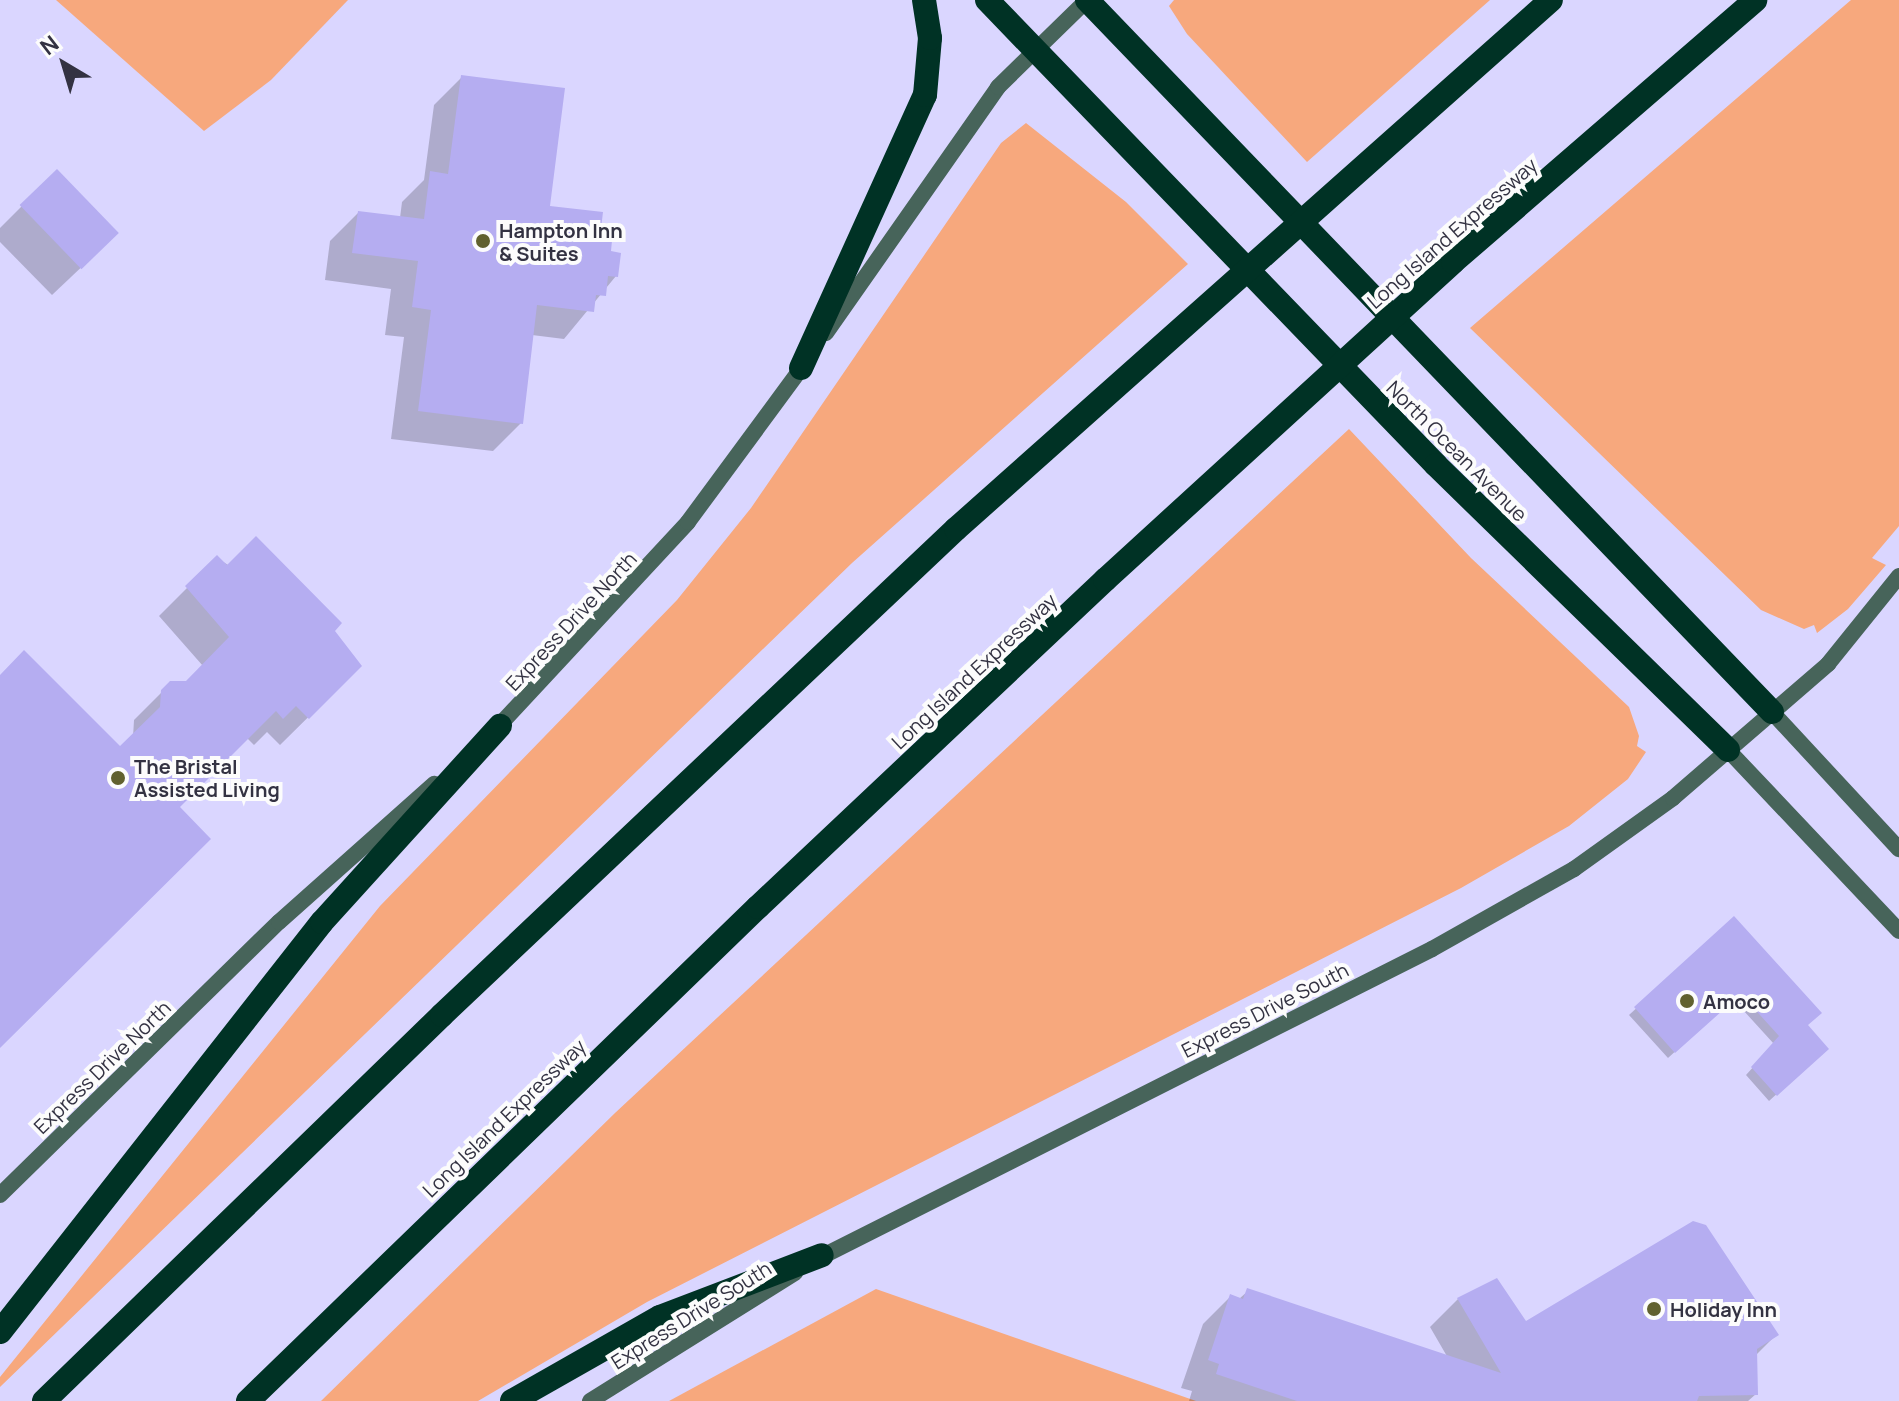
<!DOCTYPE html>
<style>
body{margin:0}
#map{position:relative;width:1899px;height:1401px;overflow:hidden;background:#dad6ff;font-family:Manrope,sans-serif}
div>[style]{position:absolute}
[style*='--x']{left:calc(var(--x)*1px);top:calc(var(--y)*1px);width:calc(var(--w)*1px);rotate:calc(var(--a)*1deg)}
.green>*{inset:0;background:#f7a87d}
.shadow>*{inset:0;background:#0003}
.building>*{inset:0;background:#b5adf1;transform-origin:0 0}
.secondary>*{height:16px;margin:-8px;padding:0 8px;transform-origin:8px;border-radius:8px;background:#47645a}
.highway>*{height:24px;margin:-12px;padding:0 12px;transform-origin:12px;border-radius:12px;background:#003225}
.dots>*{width:22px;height:22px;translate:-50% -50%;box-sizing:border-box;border:4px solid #fcfcfc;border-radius:50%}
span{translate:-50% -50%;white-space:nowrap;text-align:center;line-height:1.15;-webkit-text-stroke:8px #fcfcfc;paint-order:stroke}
.poi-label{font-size:20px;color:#333242;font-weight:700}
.left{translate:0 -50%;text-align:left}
.street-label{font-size:20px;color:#333242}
.north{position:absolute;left:24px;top:24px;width:80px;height:80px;-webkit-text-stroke:6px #fcfcfc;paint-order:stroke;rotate:322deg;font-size:22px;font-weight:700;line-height:32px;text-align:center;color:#333242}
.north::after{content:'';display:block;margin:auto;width:28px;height:36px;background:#333242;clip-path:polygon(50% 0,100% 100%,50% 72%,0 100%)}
</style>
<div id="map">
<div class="green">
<div style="clip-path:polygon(56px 0,348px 0,271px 80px,204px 131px)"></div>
<div style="clip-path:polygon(1174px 0,1490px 0,1307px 162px,1187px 34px,1169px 6px)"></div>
<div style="clip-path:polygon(1851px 0,1899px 0,1899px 526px,1872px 558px,1886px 565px,1848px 609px,1817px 633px,1814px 625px,1804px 629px,1761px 610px,1470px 328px)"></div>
<div style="clip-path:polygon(1026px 123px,1126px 202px,1188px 264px,852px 563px,0 1387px,0 1377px,380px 906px,677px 600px,751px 508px,1001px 143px)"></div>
<div style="clip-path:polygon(1349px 429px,1471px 558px,1629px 707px,1639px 736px,1637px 746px,1646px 752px,1628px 779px,1569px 826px,1461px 888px,647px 1302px,478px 1401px,321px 1401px,615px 1113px)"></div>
<div style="clip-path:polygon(876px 1289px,1196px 1401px,669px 1401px)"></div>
</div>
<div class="shadow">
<div style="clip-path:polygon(462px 77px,548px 208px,599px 231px,616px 276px,564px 339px,532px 335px,521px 423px,493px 451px,391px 439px,404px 337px,385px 335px,391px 289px,325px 280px,330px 241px,358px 213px,400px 218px,402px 202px,424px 180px,434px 105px)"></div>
<div style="clip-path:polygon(57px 171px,89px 260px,52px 295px,0 242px,0 228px)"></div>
<div style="clip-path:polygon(217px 558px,332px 631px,360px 666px,280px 745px,267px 732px,254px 745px,247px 738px,177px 807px,0 1046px,0 677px,120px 749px,133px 737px,134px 720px,171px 683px,186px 683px,203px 666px,159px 616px)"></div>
<div style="clip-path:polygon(1734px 919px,1820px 1055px,1769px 1101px,1746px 1075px,1774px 1044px,1733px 999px,1668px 1058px,1629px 1015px)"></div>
<div style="clip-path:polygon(1248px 1291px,1448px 1358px,1430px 1327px,1458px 1299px,1526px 1324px,1776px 1335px,1755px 1356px,1756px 1394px,1748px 1401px,1189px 1401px,1192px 1391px,1181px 1388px,1203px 1324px,1231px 1296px,1239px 1299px)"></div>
</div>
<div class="building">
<div style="clip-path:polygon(461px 75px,565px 88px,550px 206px,603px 212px,601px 229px,613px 230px,611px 251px,621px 253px,618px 277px,608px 276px,606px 296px,596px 295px,594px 312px,537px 305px,523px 424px,418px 411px,431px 310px,412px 307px,418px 261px,352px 253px,358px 211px,424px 219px,430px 171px,448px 174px)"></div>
<div style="left:57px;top:169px;width:89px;height:52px;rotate:46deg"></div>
<div style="clip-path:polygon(256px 536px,342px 623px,335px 631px,362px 666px,309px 719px,296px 706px,283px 719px,276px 711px,180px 807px,211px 839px,0 1048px,0 675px,24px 650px,120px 746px,160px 707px,161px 690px,170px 681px,186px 681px,229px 637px,185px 586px,217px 555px,227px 565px)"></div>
<div style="clip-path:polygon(1734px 916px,1822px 1013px,1808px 1025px,1829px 1049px,1777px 1096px,1751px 1067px,1779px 1036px,1741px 994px,1675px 1053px,1634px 1007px)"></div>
<div style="clip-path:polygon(1693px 1221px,1706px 1225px,1779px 1335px,1757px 1349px,1758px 1395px,1699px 1396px,1697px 1401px,1297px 1401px,1216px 1374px,1219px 1364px,1208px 1360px,1230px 1294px,1243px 1299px,1247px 1288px,1501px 1373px,1457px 1298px,1497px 1278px,1526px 1321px)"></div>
</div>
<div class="secondary">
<div style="--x:826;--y:333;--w:300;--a:-55"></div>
<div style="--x:998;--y:87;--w:124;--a:-44.3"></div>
<div style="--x:1772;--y:712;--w:187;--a:47.2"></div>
<div style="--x:494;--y:731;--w:285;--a:-47.1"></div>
<div style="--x:688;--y:522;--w:199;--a:-53.6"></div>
<div style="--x:1728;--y:750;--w:249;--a:46.6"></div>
<div style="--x:0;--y:1195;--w:390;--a:-44.4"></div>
<div style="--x:279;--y:922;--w:208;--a:-41.7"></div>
<div style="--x:815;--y:1260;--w:691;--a:-26.75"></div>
<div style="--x:1432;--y:949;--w:163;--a:-29.4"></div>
<div style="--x:1574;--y:869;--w:122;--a:-35.6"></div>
<div style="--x:1673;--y:798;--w:205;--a:-40.8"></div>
<div style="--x:1828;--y:664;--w:113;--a:-51.1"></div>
<div style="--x:590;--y:1401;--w:242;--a:-32"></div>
</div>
<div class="highway">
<div style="--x:987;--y:0;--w:646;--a:46"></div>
<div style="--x:1436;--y:465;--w:408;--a:44.3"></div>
<div style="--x:1087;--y:0;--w:988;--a:46.11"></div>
<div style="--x:801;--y:368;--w:300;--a:-65.6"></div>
<div style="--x:925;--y:95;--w:57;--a:-85"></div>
<div style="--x:930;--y:38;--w:38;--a:-99"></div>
<div style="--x:0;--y:1332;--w:521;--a:-51.86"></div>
<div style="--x:322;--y:922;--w:265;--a:-47.8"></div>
<div style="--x:44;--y:1401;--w:554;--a:-44.12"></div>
<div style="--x:442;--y:1015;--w:707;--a:-43.4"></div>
<div style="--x:956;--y:529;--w:796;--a:-41.64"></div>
<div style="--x:248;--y:1401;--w:710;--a:-44.09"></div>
<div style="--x:758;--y:907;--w:477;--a:-43.3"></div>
<div style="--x:1105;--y:580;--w:471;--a:-42.4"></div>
<div style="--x:1453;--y:262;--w:400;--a:-40.9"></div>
<div style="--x:512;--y:1401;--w:170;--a:-29.6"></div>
<div style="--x:660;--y:1317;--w:173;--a:-20.9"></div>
</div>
<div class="dots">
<div style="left:483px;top:241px;background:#61612f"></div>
<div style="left:118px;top:778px;background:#61612f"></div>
<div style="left:1687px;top:1001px;background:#61612f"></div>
<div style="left:1654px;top:1309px;background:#61612f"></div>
</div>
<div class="poi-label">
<span class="left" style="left:499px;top:242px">Hampton Inn<br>&amp; Suites</span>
<span class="left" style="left:134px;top:778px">The Bristal<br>Assisted Living</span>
<span class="left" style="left:1703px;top:1001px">Amoco</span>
<span class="left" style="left:1670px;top:1309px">Holiday Inn</span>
</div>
<div class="street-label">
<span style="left:1452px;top:233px;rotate:-41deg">Long Island Expressway</span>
<span style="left:1457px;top:451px;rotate:45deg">North Ocean Avenue</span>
<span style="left:571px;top:621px;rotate:-47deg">Express Drive North</span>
<span style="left:974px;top:671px;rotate:-43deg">Long Island Expressway</span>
<span style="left:1265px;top:1010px;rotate:-27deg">Express Drive South</span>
<span style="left:102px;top:1067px;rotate:-44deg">Express Drive North</span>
<span style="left:504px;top:1118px;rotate:-44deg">Long Island Expressway</span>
<span style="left:691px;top:1315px;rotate:-32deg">Express Drive South</span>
</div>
<div class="north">N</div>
</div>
